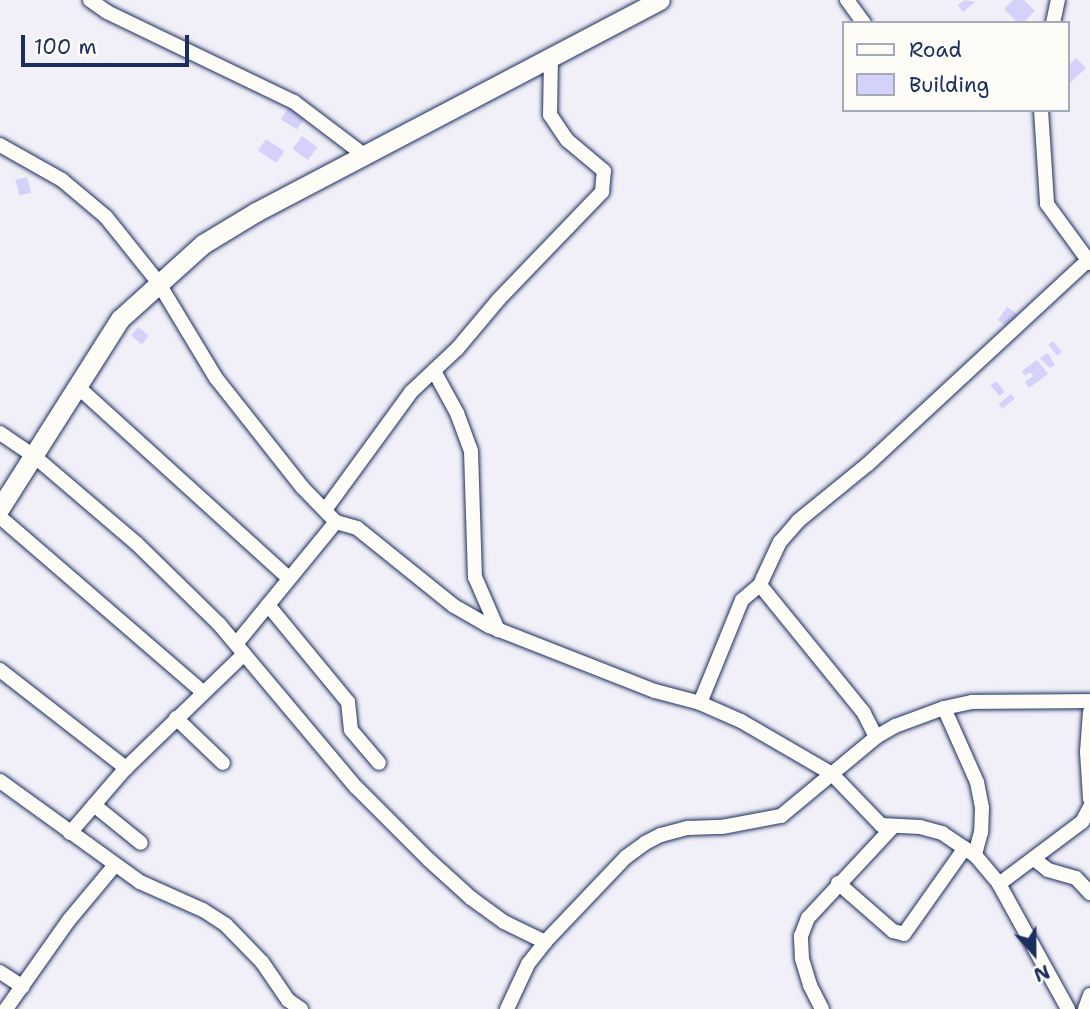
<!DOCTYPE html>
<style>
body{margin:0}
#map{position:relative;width:1090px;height:1009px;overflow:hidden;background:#f1eff8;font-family:"Shantell Sans",sans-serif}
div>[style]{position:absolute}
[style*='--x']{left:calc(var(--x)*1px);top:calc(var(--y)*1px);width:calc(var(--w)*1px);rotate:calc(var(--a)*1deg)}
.building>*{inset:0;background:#d4d2fa;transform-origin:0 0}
.roads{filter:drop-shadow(0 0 2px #1b2f5e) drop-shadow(0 0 2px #1b2f5e)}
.street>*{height:14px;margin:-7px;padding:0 7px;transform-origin:7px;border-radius:7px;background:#fdfcf7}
.secondary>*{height:19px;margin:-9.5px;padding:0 9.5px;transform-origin:9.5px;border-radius:9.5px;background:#fdfcf7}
span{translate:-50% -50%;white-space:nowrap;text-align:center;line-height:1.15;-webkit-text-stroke:5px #fdfcf7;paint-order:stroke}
.legend{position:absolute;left:842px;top:21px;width:228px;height:91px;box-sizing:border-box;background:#fdfcf7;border:2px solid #a3aaba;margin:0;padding:9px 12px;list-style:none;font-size:21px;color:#1b2f5e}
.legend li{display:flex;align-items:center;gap:14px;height:35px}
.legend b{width:35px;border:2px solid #a3aaba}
.north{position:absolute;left:999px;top:918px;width:70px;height:70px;-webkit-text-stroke:5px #fdfcf7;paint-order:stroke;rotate:159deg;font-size:19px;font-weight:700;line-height:28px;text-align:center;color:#1b2f5e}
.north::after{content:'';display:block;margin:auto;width:24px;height:32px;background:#1b2f5e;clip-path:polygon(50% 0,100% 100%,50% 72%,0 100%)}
.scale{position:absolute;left:21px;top:35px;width:168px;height:32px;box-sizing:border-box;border:4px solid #1b2f5e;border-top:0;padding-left:9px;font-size:21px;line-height:24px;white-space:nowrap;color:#1b2f5e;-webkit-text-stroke:5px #fdfcf7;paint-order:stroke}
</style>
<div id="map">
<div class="building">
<div style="clip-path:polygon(965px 0,975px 2px,963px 12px,958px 5px)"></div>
<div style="clip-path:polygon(1013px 0,1024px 0,1035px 11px,1023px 23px,1018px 23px,1004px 9px)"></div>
<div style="clip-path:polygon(1076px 58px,1086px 68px,1070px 83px,1067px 67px)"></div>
<div style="left:290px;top:105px;width:19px;height:17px;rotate:32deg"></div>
<div style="left:302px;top:136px;width:19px;height:16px;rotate:36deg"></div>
<div style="left:266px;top:139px;width:22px;height:14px;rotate:34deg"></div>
<div style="left:27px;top:177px;width:16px;height:12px;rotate:75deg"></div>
<div style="left:1007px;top:307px;width:16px;height:16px;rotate:35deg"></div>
<div style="left:138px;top:327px;width:14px;height:11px;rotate:39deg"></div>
<div style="left:1053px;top:341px;width:14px;height:6px;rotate:51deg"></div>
<div style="clip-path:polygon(1048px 353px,1055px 365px,1050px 368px,1040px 358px)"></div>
<div style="clip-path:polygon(1037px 360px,1048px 374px,1029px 388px,1025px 382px,1033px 376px,1030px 372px,1025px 376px,1022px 371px)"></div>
<div style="left:996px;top:381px;width:14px;height:7px;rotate:51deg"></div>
<div style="left:1011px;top:394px;width:6px;height:16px;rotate:51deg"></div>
</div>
<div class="roads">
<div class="street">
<div style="--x:90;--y:0;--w:21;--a:35"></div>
<div style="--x:107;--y:12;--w:208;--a:25.7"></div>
<div style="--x:294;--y:102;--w:88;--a:37.1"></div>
<div style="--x:847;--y:0;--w:29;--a:54"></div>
<div style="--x:1053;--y:23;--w:24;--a:-78"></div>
<div style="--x:1041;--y:110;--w:94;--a:86.3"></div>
<div style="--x:1047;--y:204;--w:73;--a:53.9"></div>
<div style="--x:0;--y:145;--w:71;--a:29.4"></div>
<div style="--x:62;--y:180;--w:57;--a:40.1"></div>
<div style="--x:106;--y:217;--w:83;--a:51.3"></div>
<div style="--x:158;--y:282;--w:112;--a:58.9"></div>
<div style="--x:216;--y:378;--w:140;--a:51.7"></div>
<div style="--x:303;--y:488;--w:47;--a:45.9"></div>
<div style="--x:336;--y:522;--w:22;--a:16"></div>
<div style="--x:357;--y:528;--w:124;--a:38.8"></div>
<div style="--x:454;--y:606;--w:40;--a:29.7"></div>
<div style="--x:489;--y:626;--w:178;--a:21.4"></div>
<div style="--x:655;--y:691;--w:47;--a:14.9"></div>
<div style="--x:700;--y:703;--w:45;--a:23.7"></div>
<div style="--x:741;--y:721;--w:105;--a:30.2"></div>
<div style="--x:832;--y:774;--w:71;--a:46.1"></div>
<div style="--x:881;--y:825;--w:39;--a:3"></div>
<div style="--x:920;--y:827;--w:23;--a:15"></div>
<div style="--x:942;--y:833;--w:40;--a:34"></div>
<div style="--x:975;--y:855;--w:38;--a:50"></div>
<div style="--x:999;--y:884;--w:143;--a:61.1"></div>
<div style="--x:434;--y:371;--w:48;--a:61.3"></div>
<div style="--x:457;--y:413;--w:40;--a:69.8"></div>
<div style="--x:471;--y:451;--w:126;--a:88.2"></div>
<div style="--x:475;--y:577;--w:58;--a:66.5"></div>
<div style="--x:78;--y:387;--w:285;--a:42.2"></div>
<div style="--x:0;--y:433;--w:41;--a:34.1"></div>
<div style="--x:34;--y:456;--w:135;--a:40.5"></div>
<div style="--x:137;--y:544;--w:115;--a:44.3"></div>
<div style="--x:219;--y:624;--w:213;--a:50"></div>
<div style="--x:356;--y:787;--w:103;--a:45"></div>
<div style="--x:429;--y:860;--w:57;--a:42.1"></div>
<div style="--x:471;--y:898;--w:41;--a:36"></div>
<div style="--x:504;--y:922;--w:46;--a:26"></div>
<div style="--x:325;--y:510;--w:146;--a:-53.9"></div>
<div style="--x:411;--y:392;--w:63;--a:-43.1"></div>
<div style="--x:457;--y:349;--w:65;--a:-50"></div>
<div style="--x:499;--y:299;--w:149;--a:-46.1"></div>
<div style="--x:602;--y:192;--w:21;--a:-85"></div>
<div style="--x:604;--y:171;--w:48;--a:-140"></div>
<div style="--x:567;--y:140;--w:30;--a:-124"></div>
<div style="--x:550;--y:115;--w:59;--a:-89"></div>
<div style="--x:0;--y:517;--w:269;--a:40.8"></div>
<div style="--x:268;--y:605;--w:126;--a:50.5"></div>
<div style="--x:348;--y:702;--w:28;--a:84"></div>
<div style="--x:351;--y:730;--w:43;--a:49.7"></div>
<div style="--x:236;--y:644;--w:158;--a:-50.7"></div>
<div style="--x:0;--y:670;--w:160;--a:37.9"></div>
<div style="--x:700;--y:703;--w:111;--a:-67.8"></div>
<div style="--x:742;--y:600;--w:23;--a:-40"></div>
<div style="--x:944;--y:708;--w:81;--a:66"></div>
<div style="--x:977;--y:782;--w:26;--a:79"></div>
<div style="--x:982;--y:808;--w:24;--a:92"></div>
<div style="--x:981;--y:832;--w:24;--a:105"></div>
<div style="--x:1090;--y:712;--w:40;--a:94.3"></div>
<div style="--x:1087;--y:752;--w:47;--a:86.3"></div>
<div style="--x:176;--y:718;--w:65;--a:43.8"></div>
<div style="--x:876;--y:737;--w:22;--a:-30"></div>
<div style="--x:895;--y:726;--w:52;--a:-20.2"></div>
<div style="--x:944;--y:708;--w:29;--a:-12"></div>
<div style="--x:972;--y:702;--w:118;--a:-0.5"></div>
<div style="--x:0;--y:781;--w:173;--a:35.8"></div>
<div style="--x:140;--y:882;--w:69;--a:24"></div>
<div style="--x:203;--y:910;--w:27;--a:33"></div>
<div style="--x:226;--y:925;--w:52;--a:45.8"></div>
<div style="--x:262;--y:962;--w:46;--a:55.6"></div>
<div style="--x:288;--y:1000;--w:16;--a:35"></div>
<div style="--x:94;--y:805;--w:60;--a:39"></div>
<div style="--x:70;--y:833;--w:86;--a:-49.3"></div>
<div style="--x:126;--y:768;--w:164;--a:-44"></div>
<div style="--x:1034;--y:859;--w:18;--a:38"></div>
<div style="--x:1048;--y:870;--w:29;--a:16"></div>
<div style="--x:1076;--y:878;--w:21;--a:47"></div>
<div style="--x:838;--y:883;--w:73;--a:41.1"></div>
<div style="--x:893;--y:931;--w:11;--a:15"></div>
<div style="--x:904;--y:934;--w:105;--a:-54.7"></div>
<div style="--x:999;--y:884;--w:104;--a:-36.8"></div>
<div style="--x:1082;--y:822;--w:17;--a:-62"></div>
<div style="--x:0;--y:972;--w:27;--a:33"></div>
<div style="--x:6;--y:1009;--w:109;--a:-54.7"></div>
<div style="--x:69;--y:920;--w:72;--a:-50.1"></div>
<div style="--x:507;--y:1009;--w:50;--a:-65"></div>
<div style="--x:528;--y:964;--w:28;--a:-52"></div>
<div style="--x:545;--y:942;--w:117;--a:-46.4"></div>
<div style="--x:626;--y:857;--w:24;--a:-36"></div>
<div style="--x:645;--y:843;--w:18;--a:-27"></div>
<div style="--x:661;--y:835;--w:28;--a:-15"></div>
<div style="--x:688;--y:828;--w:34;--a:-2"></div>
<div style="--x:722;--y:827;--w:60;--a:-10.6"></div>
<div style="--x:781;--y:816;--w:124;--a:-39.7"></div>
<div style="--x:876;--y:737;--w:27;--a:-117"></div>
<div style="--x:864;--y:713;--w:165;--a:-129.1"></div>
<div style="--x:760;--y:585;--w:8;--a:-67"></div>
<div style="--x:763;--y:578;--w:40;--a:-65"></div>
<div style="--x:780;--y:542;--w:28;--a:-49"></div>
<div style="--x:798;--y:521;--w:90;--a:-39.2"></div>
<div style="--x:868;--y:464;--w:300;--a:-42.8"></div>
<div style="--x:822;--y:1009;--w:27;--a:-117"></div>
<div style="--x:810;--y:985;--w:28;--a:-107"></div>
<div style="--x:802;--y:958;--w:22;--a:-93"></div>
<div style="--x:801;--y:936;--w:19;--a:-69"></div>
<div style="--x:808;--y:918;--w:125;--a:-47"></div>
<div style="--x:1085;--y:1009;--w:15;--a:-70"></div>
</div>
<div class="secondary">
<div style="--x:0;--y:508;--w:224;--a:-57.6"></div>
<div style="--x:120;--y:319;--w:112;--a:-42.1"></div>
<div style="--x:203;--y:244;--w:62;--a:-31.1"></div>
<div style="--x:256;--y:212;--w:456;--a:-27.7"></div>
</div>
</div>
<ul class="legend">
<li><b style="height:9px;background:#fdfcf7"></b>Road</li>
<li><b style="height:19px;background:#d4d2fa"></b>Building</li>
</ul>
<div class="north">N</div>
<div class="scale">100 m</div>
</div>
